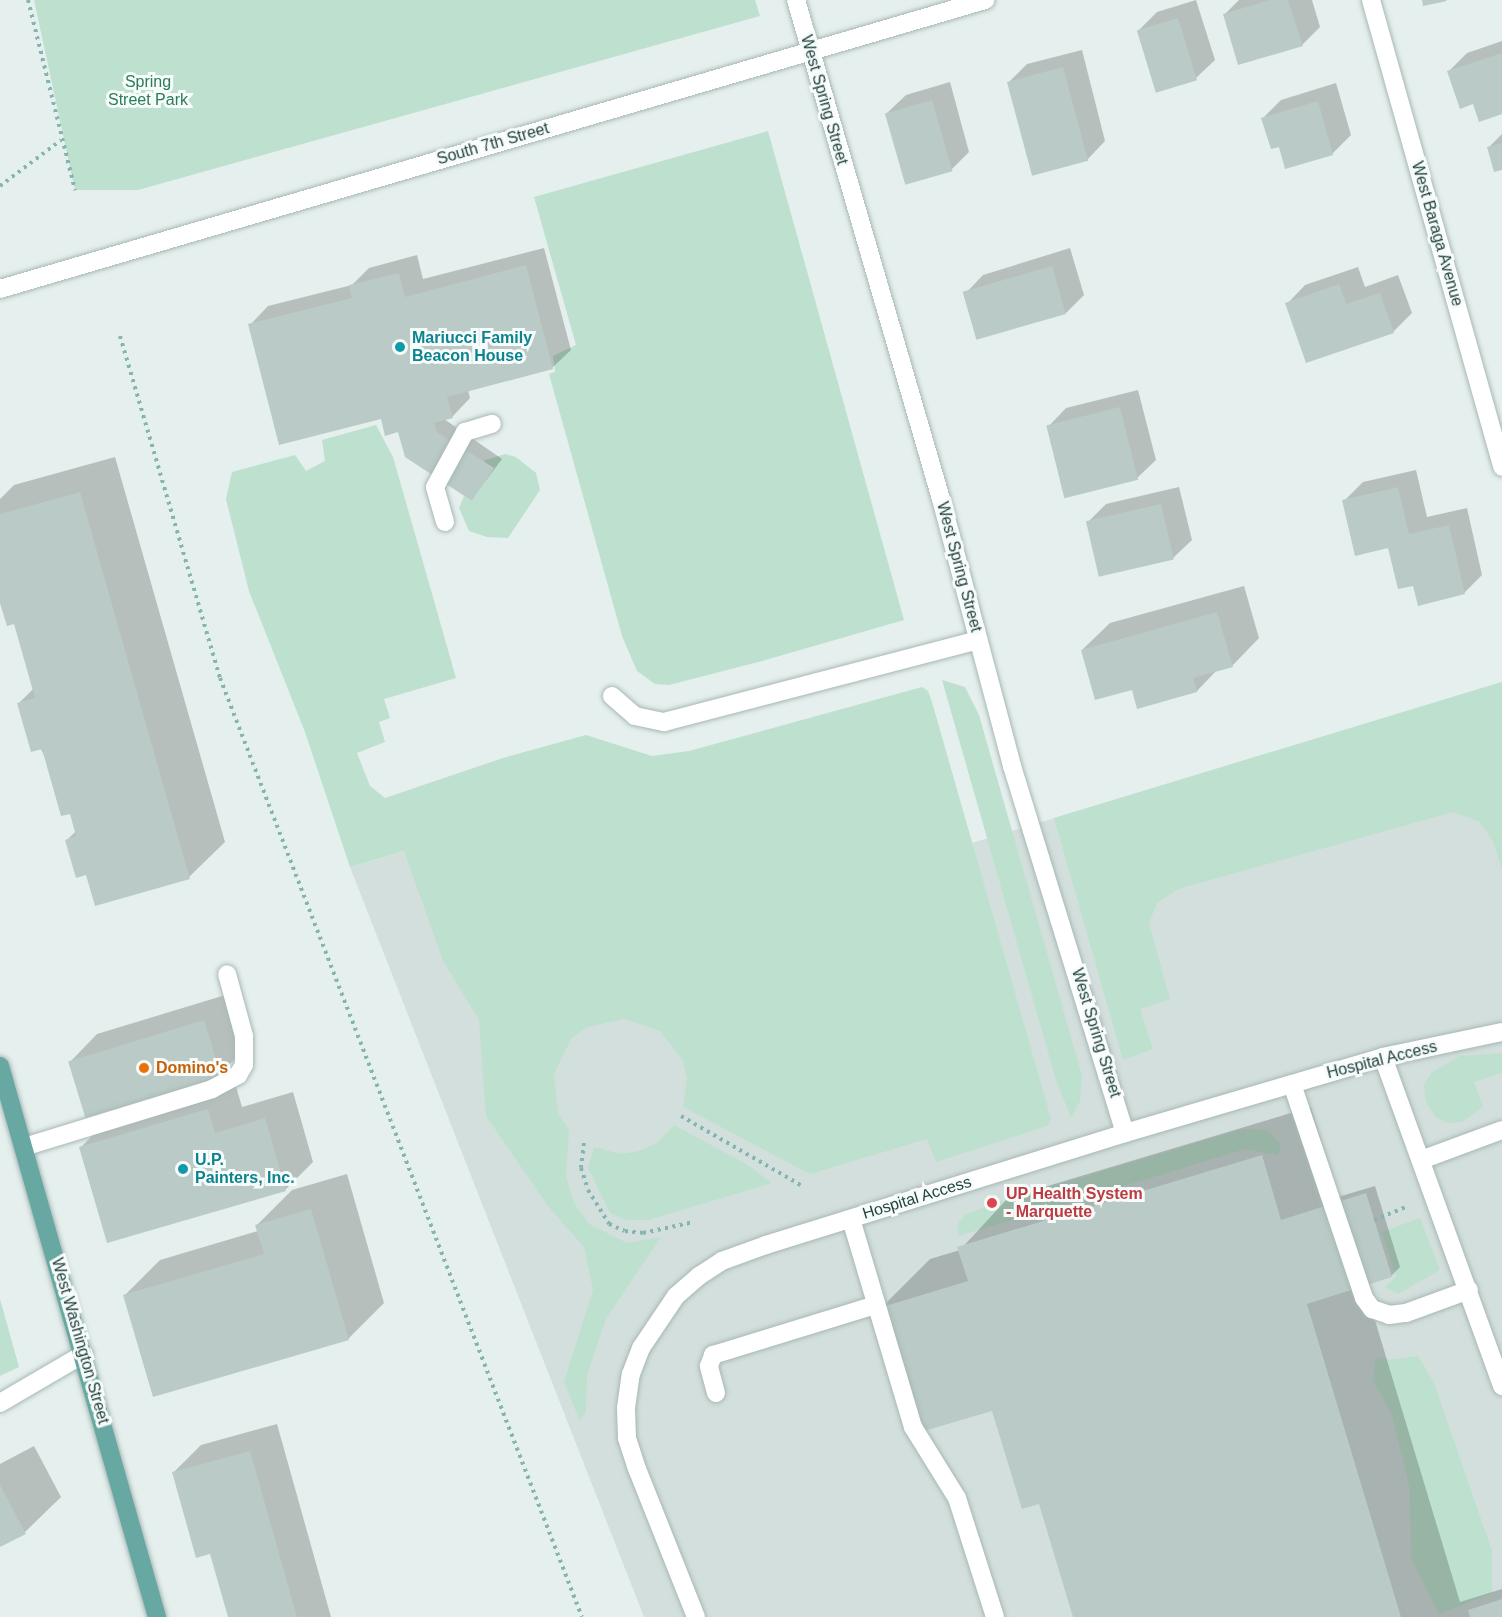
<!DOCTYPE html>
<style>
body{margin:0}
#map{position:relative;width:1502px;height:1617px;overflow:hidden;background:#e5efed;font-family:Helvetica,sans-serif}
div>[style]{position:absolute}
[style*='--x']{left:calc(var(--x)*1px);top:calc(var(--y)*1px);width:calc(var(--w)*1px);rotate:calc(var(--a)*1deg)}
.built>*{inset:0;background:#d3dfdc}
.green>*{inset:0;background:#bde1ce}
.shadow>*{inset:0;background:#0003}
.building>*{inset:0;background:#bacac6;transform-origin:0 0}
.path>*{height:4px;margin-top:-2px;transform-origin:0;background:repeating-linear-gradient(90deg,#84b5af 0 3px,transparent 0 7.5px)}
.roads{filter:drop-shadow(0 0 2px #a7b8b6) drop-shadow(0 0 2px #a7b8b6)}
.service>*{height:18px;margin:-9px;padding:0 9px;transform-origin:9px;border-radius:9px;background:#fff}
.minor>*{height:18px;margin:-9px;padding:0 9px;transform-origin:9px;border-radius:9px;background:#fff}
.tertiary>*{height:18px;margin:-9px;padding:0 9px;transform-origin:9px;border-radius:9px;background:#fff}
.primary>*{height:18px;margin:-9px;padding:0 9px;transform-origin:9px;border-radius:9px;background:#67a8a3}
.dots>*{width:16px;height:16px;translate:-50% -50%;box-sizing:border-box;border:3px solid #f7fbfa;border-radius:50%}
span{translate:-50% -50%;white-space:nowrap;text-align:center;line-height:1.15;-webkit-text-stroke:6px #f7fbfa;paint-order:stroke}
.park-label{font-size:16px;color:#297d59}
.street-label{font-size:16px;color:#224340}
.culture-label{font-size:16px;color:#0d838f;font-weight:700}
.left{translate:0 -50%;text-align:left}
.food-label{font-size:16px;color:#c56008;font-weight:700}
.health-label{font-size:16px;color:#be3a42;font-weight:700}
</style>
<div id="map">
<div class="built">
<div style="clip-path:polygon(1502px 682px,1502px 1617px,644px 1617px,350px 867px,928px 697px,972px 843px)"></div>
</div>
<div class="green">
<div style="clip-path:polygon(34px 0,755px 0,760px 16px,138px 190px,75px 190px)"></div>
<div style="clip-path:polygon(768px 131px,904px 620px,762px 661px,669px 685px,655px 684px,637px 671px,622px 636px,549px 374px,555px 372px,553px 356px,576px 345px,534px 197px)"></div>
<div style="clip-path:polygon(376px 425px,393px 457px,456px 678px,384px 699px,390px 718px,379px 722px,385px 742px,357px 753px,370px 786px,385px 798px,503px 758px,586px 735px,652px 756px,689px 751px,922px 687px,928px 691px,932px 702px,1051px 1119px,1047px 1126px,936px 1162px,927px 1139px,810px 1174px,683px 1107px,687px 1079px,683px 1061px,660px 1031px,624px 1019px,587px 1027px,571px 1039px,554px 1074px,558px 1113px,569px 1130px,566px 1176px,574px 1203px,589px 1224px,627px 1243px,661px 1237px,606px 1319px,587px 1375px,586px 1411px,580px 1421px,564px 1382px,593px 1290px,584px 1247px,548px 1206px,486px 1116px,479px 1020px,443px 961px,404px 851px,350px 867px,305px 732px,249px 591px,226px 499px,232px 472px,295px 455px,306px 471px,325px 461px,322px 440px)"></div>
<div style="clip-path:polygon(505px 454px,516px 457px,536px 473px,540px 490px,508px 538px,487px 537px,469px 531px,459px 508px,464px 496px,472px 501px,494px 468px,483px 461px)"></div>
<div style="clip-path:polygon(942px 680px,965px 687px,979px 715px,1082px 1076px,1080px 1101px,1071px 1118px,1056px 1080px)"></div>
<div style="clip-path:polygon(1502px 682px,1502px 870px,1494px 843px,1480px 822px,1453px 812px,1178px 889px,1157px 903px,1149px 923px,1170px 999px,1140px 1009px,1153px 1049px,1123px 1060px,1054px 818px)"></div>
<div style="clip-path:polygon(1502px 1053px,1502px 1073px,1474px 1082px,1483px 1107px,1462px 1122px,1448px 1123px,1436px 1117px,1426px 1102px,1424px 1085px,1431px 1073px,1460px 1056px)"></div>
<div style="clip-path:polygon(674px 1125px,748px 1165px,772px 1183px,648px 1220px,625px 1220px,610px 1213px,588px 1168px,594px 1147px,621px 1154px,639px 1151px,657px 1143px)"></div>
<div style="clip-path:polygon(1243px 1129px,1266px 1130px,1281px 1144px,1278px 1155px,1245px 1149px,959px 1236px,957px 1225px,965px 1215px,987px 1206px)"></div>
<div style="clip-path:polygon(1420px 1218px,1440px 1270px,1398px 1294px,1385px 1287px,1396px 1277px,1382px 1232px)"></div>
<div style="clip-path:polygon(0 1299px,19px 1367px,0 1376px)"></div>
<div style="clip-path:polygon(1418px 1356px,1434px 1383px,1492px 1551px,1492px 1593px,1439px 1614px,1411px 1557px,1410px 1489px,1392px 1415px,1373px 1380px,1376px 1357px,1388px 1360px)"></div>
</div>
<div class="shadow">
<div style="clip-path:polygon(1196px 0,1215px 60px,1196px 78px,1139px 30px,1157px 12px)"></div>
<div style="clip-path:polygon(1239px 0,1312px 0,1320px 27px,1302px 45px,1225px 14px)"></div>
<div style="clip-path:polygon(1502px 41px,1502px 113px,1474px 102px,1449px 71px,1467px 53px)"></div>
<div style="clip-path:polygon(1082px 50px,1105px 141px,1087px 160px,1009px 82px,1027px 64px)"></div>
<div style="clip-path:polygon(950px 82px,969px 152px,951px 170px,887px 113px,906px 95px)"></div>
<div style="clip-path:polygon(1336px 83px,1351px 135px,1332px 154px,1280px 145px,1263px 118px,1281px 100px)"></div>
<div style="clip-path:polygon(1502px 134px,1502px 168px,1489px 147px)"></div>
<div style="clip-path:polygon(544px 248px,571px 350px,552px 368px,468px 390px,470px 398px,452px 417px,444px 419px,502px 459px,472px 499px,399px 431px,250px 325px,268px 306px,352px 285px,369px 268px,417px 255px,423px 279px)"></div>
<div style="clip-path:polygon(1070px 248px,1084px 295px,1066px 313px,965px 294px,983px 275px)"></div>
<div style="clip-path:polygon(1358px 267px,1365px 287px,1398px 275px,1412px 313px,1393px 332px,1287px 304px,1305px 285px)"></div>
<div style="clip-path:polygon(1138px 390px,1156px 460px,1137px 478px,1048px 427px,1066px 408px)"></div>
<div style="clip-path:polygon(115px 457px,225px 842px,189px 877px,87px 873px,67px 840px,76px 831px,71px 812px,19px 703px,33px 689px,15px 622px,0 597px,0 499px,14px 485px)"></div>
<div style="clip-path:polygon(1416px 470px,1427px 517px,1467px 508px,1482px 575px,1464px 593px,1414px 584px,1389px 546px,1344px 501px,1363px 482px)"></div>
<div style="clip-path:polygon(1179px 487px,1192px 540px,1173px 558px,1087px 523px,1106px 504px)"></div>
<div style="clip-path:polygon(1244px 586px,1259px 638px,1232px 666px,1218px 669px,1197px 691px,1133px 688px,1082px 650px,1110px 623px)"></div>
<div style="clip-path:polygon(232px 993px,247px 1047px,220px 1074px,70px 1062px,97px 1034px)"></div>
<div style="clip-path:polygon(235px 1083px,242px 1107px,293px 1092px,313px 1162px,286px 1189px,109px 1241px,81px 1147px,108px 1120px)"></div>
<div style="clip-path:polygon(1311px 1107px,1338px 1197px,1375px 1186px,1400px 1267px,1391px 1276px,1364px 1284px,1460px 1602px,1502px 1589px,1502px 1617px,1075px 1617px,1040px 1502px,993px 1409px,881px 1308px,930px 1259px,960px 1250px,1008px 1198px)"></div>
<div style="clip-path:polygon(347px 1174px,384px 1303px,348px 1339px,125px 1295px,160px 1260px,258px 1231px,257px 1225px,292px 1190px)"></div>
<div style="clip-path:polygon(277px 1424px,331px 1617px,229px 1617px,211px 1552px,174px 1472px,201px 1445px)"></div>
<div style="clip-path:polygon(34px 1446px,61px 1497px,25px 1532px,0 1545px,0 1464px)"></div>
</div>
<div class="building">
<div style="clip-path:polygon(1270px 0,1288px 0,1303px 46px,1238px 65px,1223px 14px)"></div>
<div style="clip-path:polygon(1422px 0,1446px 0,1447px 1px,1423px 6px)"></div>
<div style="left:1178px;top:18px;width:65px;height:43px;rotate:73deg"></div>
<div style="clip-path:polygon(1502px 53px,1502px 114px,1479px 122px,1473px 104px,1460px 109px,1447px 71px)"></div>
<div style="left:1063px;top:67px;width:97px;height:58px;rotate:75deg"></div>
<div style="left:932px;top:100px;width:74px;height:49px;rotate:74deg"></div>
<div style="clip-path:polygon(1318px 101px,1333px 155px,1285px 169px,1279px 147px,1271px 149px,1261px 118px)"></div>
<div style="clip-path:polygon(1502px 143px,1502px 170px,1494px 172px,1487px 147px)"></div>
<div style="clip-path:polygon(526px 265px,553px 369px,447px 397px,453px 418px,434px 423px,437px 432px,494px 468px,472px 501px,405px 457px,398px 432px,385px 436px,381px 419px,279px 445px,248px 324px,352px 298px,349px 285px,399px 273px,405px 297px)"></div>
<div style="left:1052px;top:266px;width:50px;height:93px;rotate:74deg"></div>
<div style="clip-path:polygon(1339px 284px,1346px 304px,1380px 293px,1394px 333px,1306px 363px,1285px 303px)"></div>
<div style="left:1120px;top:407px;width:75px;height:76px;rotate:76deg"></div>
<div style="clip-path:polygon(1398px 487px,1409px 534px,1449px 525px,1465px 594px,1418px 606px,1413px 586px,1398px 589px,1388px 548px,1355px 556px,1342px 500px)"></div>
<div style="clip-path:polygon(80px 492px,190px 879px,95px 906px,86px 875px,76px 878px,65px 840px,76px 836px,70px 814px,61px 816px,42px 749px,31px 752px,17px 703px,35px 698px,14px 624px,7px 626px,0 603px,0 514px)"></div>
<div style="left:1161px;top:504px;width:57px;height:77px;rotate:77deg"></div>
<div style="clip-path:polygon(1217px 612px,1233px 667px,1193px 678px,1197px 692px,1137px 709px,1132px 690px,1095px 700px,1081px 650px)"></div>
<div style="left:204px;top:1020px;width:59px;height:142px;rotate:73deg"></div>
<div style="clip-path:polygon(208px 1109px,215px 1133px,265px 1118px,286px 1191px,107px 1243px,79px 1147px)"></div>
<div style="clip-path:polygon(1262px 1155px,1281px 1220px,1366px 1193px,1392px 1277px,1307px 1304px,1401px 1617px,1073px 1617px,1039px 1504px,1022px 1509px,992px 1411px,917px 1433px,879px 1308px,968px 1281px,957px 1247px)"></div>
<div style="clip-path:polygon(311px 1209px,349px 1340px,153px 1397px,123px 1295px,264px 1254px,255px 1225px)"></div>
<div style="clip-path:polygon(250px 1451px,297px 1617px,228px 1617px,210px 1554px,196px 1558px,172px 1472px)"></div>
<div style="clip-path:polygon(0 1485px,26px 1534px,0 1547px)"></div>
<div style="clip-path:polygon(1502px 1599px,1502px 1617px,1470px 1617px,1468px 1610px)"></div>
</div>
<div class="path">
<div style="--x:28;--y:0;--w:196;--a:76.1"></div>
<div style="--x:0;--y:186;--w:76;--a:-37"></div>
<div style="--x:120;--y:336;--w:356;--a:73.7"></div>
<div style="--x:220;--y:678;--w:1006;--a:68.92"></div>
<div style="--x:681;--y:1116;--w:140;--a:30"></div>
<div style="--x:584;--y:1143;--w:25;--a:97"></div>
<div style="--x:581;--y:1168;--w:23;--a:72"></div>
<div style="--x:588;--y:1190;--w:40;--a:58"></div>
<div style="--x:609;--y:1224;--w:17;--a:24"></div>
<div style="--x:625;--y:1231;--w:18;--a:6"></div>
<div style="--x:643;--y:1233;--w:52;--a:-12.2"></div>
<div style="--x:1374;--y:1220;--w:35;--a:-22"></div>
</div>
<div class="roads">
<div class="service">
<div style="--x:445;--y:522;--w:36;--a:-106"></div>
<div style="--x:435;--y:487;--w:63;--a:-61.4"></div>
<div style="--x:465;--y:432;--w:28;--a:-17"></div>
<div style="--x:612;--y:696;--w:30;--a:41"></div>
<div style="--x:635;--y:716;--w:30;--a:12"></div>
<div style="--x:664;--y:722;--w:325;--a:-14.6"></div>
<div style="--x:1383;--y:1057;--w:350;--a:70.1"></div>
<div style="--x:1292;--y:1084;--w:226;--a:71.4"></div>
<div style="--x:1364;--y:1298;--w:14;--a:54"></div>
<div style="--x:1372;--y:1309;--w:18;--a:19"></div>
<div style="--x:1389;--y:1315;--w:17;--a:-7"></div>
<div style="--x:1406;--y:1313;--w:67;--a:-20.1"></div>
<div style="--x:24;--y:1147;--w:197;--a:-17.1"></div>
<div style="--x:212;--y:1089;--w:30;--a:-28"></div>
<div style="--x:238;--y:1075;--w:12;--a:-59"></div>
<div style="--x:244;--y:1065;--w:29;--a:-90"></div>
<div style="--x:244;--y:1036;--w:64;--a:-105.3"></div>
<div style="--x:1421;--y:1160;--w:86;--a:-20.3"></div>
<div style="--x:851;--y:1219;--w:217;--a:73.4"></div>
<div style="--x:913;--y:1427;--w:84;--a:58.2"></div>
<div style="--x:957;--y:1498;--w:125;--a:72.3"></div>
<div style="--x:716;--y:1393;--w:28;--a:-105"></div>
<div style="--x:709;--y:1366;--w:12;--a:-70"></div>
<div style="--x:713;--y:1355;--w:170;--a:-17.1"></div>
</div>
<div class="minor">
<div style="--x:796;--y:0;--w:520;--a:73.8"></div>
<div style="--x:941;--y:499;--w:276;--a:75.1"></div>
<div style="--x:1012;--y:766;--w:384;--a:72.9"></div>
<div style="--x:0;--y:1403;--w:97;--a:-30.3"></div>
<div style="--x:696;--y:1617;--w:159;--a:-111.7"></div>
<div style="--x:637;--y:1469;--w:33;--a:-108"></div>
<div style="--x:627;--y:1438;--w:30;--a:-92"></div>
<div style="--x:626;--y:1408;--w:34;--a:-82"></div>
<div style="--x:631;--y:1374;--w:28;--a:-69"></div>
<div style="--x:641;--y:1348;--w:63;--a:-56.1"></div>
<div style="--x:676;--y:1296;--w:30;--a:-41"></div>
<div style="--x:699;--y:1276;--w:27;--a:-33"></div>
<div style="--x:722;--y:1261;--w:47;--a:-20"></div>
<div style="--x:766;--y:1245;--w:376;--a:-17.3"></div>
<div style="--x:1125;--y:1133;--w:269;--a:-16.4"></div>
<div style="--x:1383;--y:1057;--w:122;--a:-11.9"></div>
</div>
<div class="tertiary">
<div style="--x:1371;--y:0;--w:485;--a:74.3"></div>
<div style="--x:0;--y:289;--w:1027;--a:-16.35"></div>
</div>
<div class="primary">
<div style="--x:0;--y:1066;--w:573;--a:74.1"></div>
</div>
</div>
<div class="dots">
<div style="left:400px;top:347px;background:#0f9aa8"></div>
<div style="left:144px;top:1068px;background:#e8710a"></div>
<div style="left:183px;top:1169px;background:#0f9aa8"></div>
<div style="left:992px;top:1203px;background:#e0444e"></div>
</div>
<div class="park-label">
<span style="left:148px;top:91px">Spring<br>Street Park</span>
</div>
<div class="street-label">
<span style="left:824px;top:100px;rotate:74deg">West Spring Street</span>
<span style="left:493px;top:144px;rotate:-16deg">South 7th Street</span>
<span style="left:1437px;top:234px;rotate:74deg">West Baraga Avenue</span>
<span style="left:959px;top:567px;rotate:75deg">West Spring Street</span>
<span style="left:1096px;top:1033px;rotate:73deg">West Spring Street</span>
<span style="left:1382px;top:1060px;rotate:-14deg">Hospital Access</span>
<span style="left:917px;top:1198px;rotate:-17deg">Hospital Access</span>
<span style="left:80px;top:1341px;rotate:74deg">West Washington Street</span>
</div>
<div class="culture-label">
<span class="left" style="left:412px;top:347px">Mariucci Family<br>Beacon House</span>
<span class="left" style="left:195px;top:1169px">U.P.<br>Painters, Inc.</span>
</div>
<div class="food-label">
<span class="left" style="left:156px;top:1068px">Domino's</span>
</div>
<div class="health-label">
<span class="left" style="left:1006px;top:1203px">UP Health System<br>- Marquette</span>
</div>
</div>
